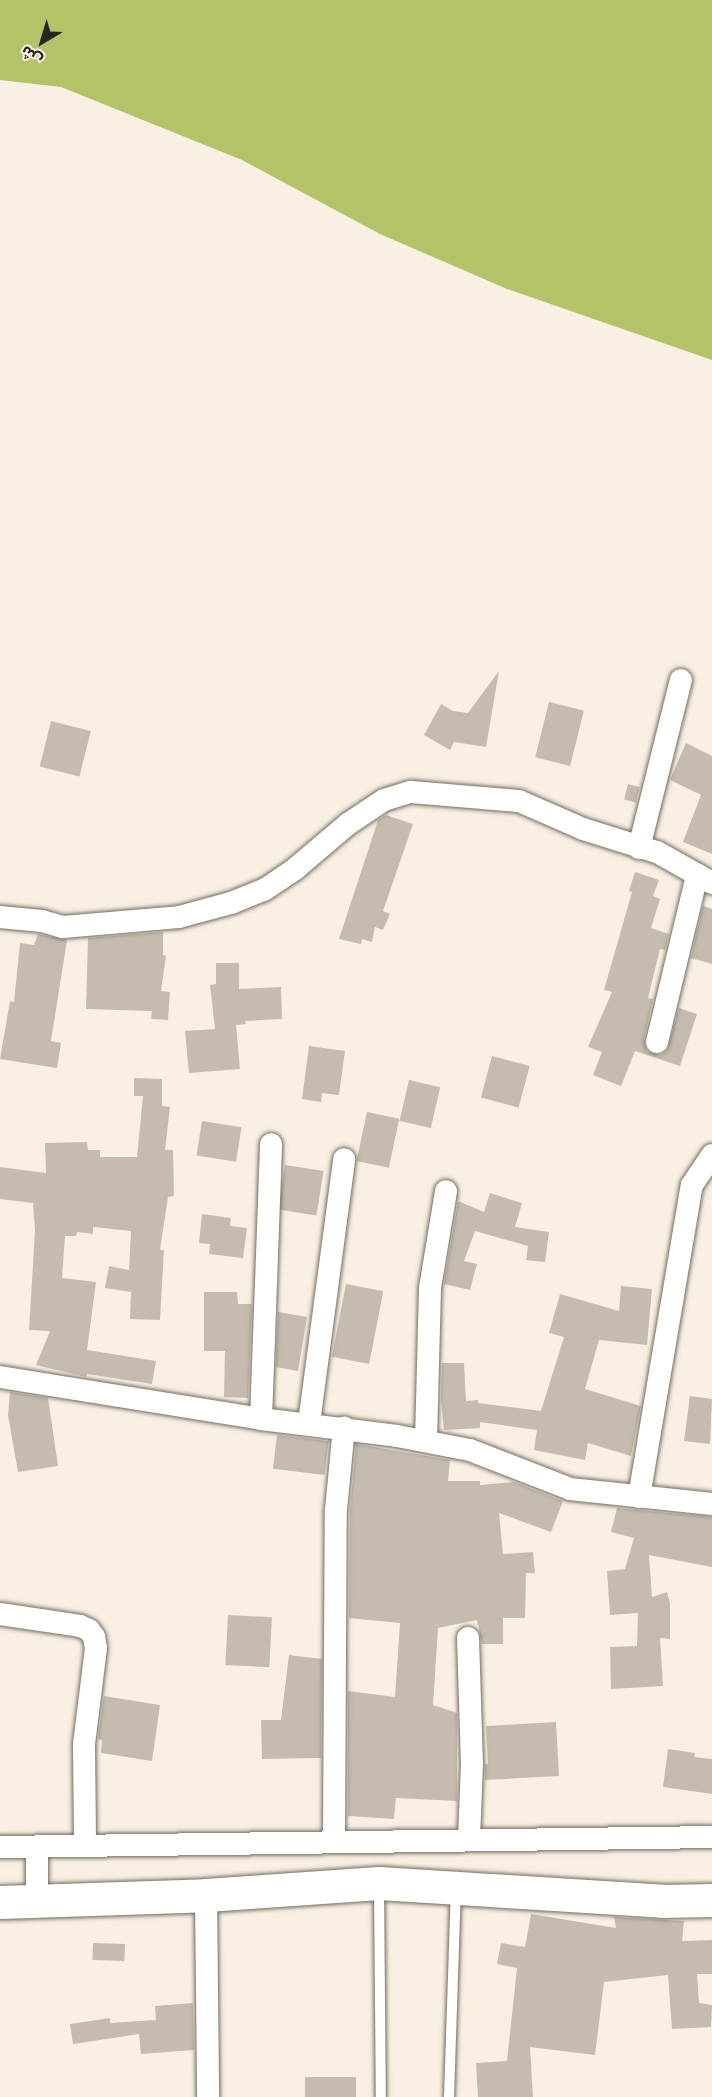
<!DOCTYPE html>
<meta charset="utf-8">
<style>
body{margin:0}
#map{position:relative;width:712px;height:2097px;overflow:hidden;background:#f8f0e2;font-family:Mulish,"Noto Sans Arabic",sans-serif}
div>[style]{position:absolute}
[style*='--x']{left:calc(var(--x)*1px);top:calc(var(--y)*1px);width:calc(var(--w)*1px);rotate:calc(var(--a)*1deg)}
.forest>*{inset:0;background:#b4c368}
.building>*{inset:0;background:#c4bdaf;transform-origin:0 0}
.roads{filter:drop-shadow(0 0 2px #736c60) drop-shadow(0 0 2px #736c60)}
.lane>*{height:10px;margin:-5px;padding:0 5px;transform-origin:5px;border-radius:5px;background:#fff}
.street>*{height:22px;margin:-11px;padding:0 11px;transform-origin:11px;border-radius:11px;background:#fff}
.primary>*{height:33px;margin:-16.5px;padding:0 16.5px;transform-origin:16.5px;border-radius:16.5px;background:#fff}
span{translate:-50% -50%;white-space:nowrap;text-align:center;line-height:1.15;-webkit-text-stroke:6px #f8f0e2;paint-order:stroke}
.north{position:absolute;left:12px;top:12px;width:60px;height:60px;-webkit-text-stroke:4px #f8f0e2;paint-order:stroke;rotate:218deg;font-size:16px;font-weight:700;line-height:24px;text-align:center;color:#282520}
.north::after{content:'';display:block;margin:auto;width:21px;height:27px;background:#282520;clip-path:polygon(50% 0,100% 100%,50% 72%,0 100%)}
</style>
<div id="map">
<div class="forest">
<div style="clip-path:polygon(0 0,712px 0,712px 360px,507px 289px,380px 234px,242px 160px,61px 87px,0 80px)"></div>
</div>
<div class="building">
<div style="clip-path:polygon(499px 671px,486px 747px,454px 742px,450px 750px,424px 735px,441px 704px,453px 711px,468px 713px)"></div>
<div style="left:549px;top:702px;width:36px;height:57px;rotate:14deg"></div>
<div style="left:51px;top:721px;width:41px;height:47px;rotate:14deg"></div>
<div style="clip-path:polygon(686px 743px,712px 756px,712px 854px,683px 842px,701px 795px,670px 780px)"></div>
<div style="left:628px;top:784px;width:12px;height:16px;rotate:14deg"></div>
<div style="clip-path:polygon(386px 815px,413px 824px,383px 911px,390px 914px,383px 930px,375px 927px,372px 942px,362px 939px,361px 944px,339px 939px,378px 820px)"></div>
<div style="clip-path:polygon(635px 872px,659px 880px,653px 896px,660px 899px,651px 928px,669px 934px,665px 950px,660px 949px,648px 998px,653px 999px,644px 1039px,647px 1051px,660px 1055px,667px 1051px,679px 1008px,697px 1014px,680px 1066px,635px 1051px,621px 1086px,593px 1075px,602px 1052px,588px 1047px,612px 992px,604px 990px,632px 892px,629px 891px)"></div>
<div style="clip-path:polygon(703px 906px,712px 909px,712px 964px,691px 958px)"></div>
<div style="clip-path:polygon(163px 932px,163px 955px,166px 956px,161px 991px,170px 992px,168px 1020px,151px 1019px,152px 1011px,86px 1009px,88px 938px)"></div>
<div style="clip-path:polygon(38px 934px,67px 940px,51px 1041px,61px 1043px,57px 1068px,0 1059px,10px 1001px,14px 1002px,20px 943px,34px 945px)"></div>
<div style="clip-path:polygon(216px 963px,239px 963px,239px 989px,281px 987px,282px 1019px,245px 1021px,246px 1024px,236px 1025px,240px 1069px,189px 1073px,185px 1031px,215px 1029px,210px 985px,216px 984px)"></div>
<div style="clip-path:polygon(309px 1046px,345px 1051px,339px 1095px,322px 1093px,321px 1102px,302px 1099px)"></div>
<div style="left:492px;top:1056px;width:39px;height:43px;rotate:15deg"></div>
<div style="clip-path:polygon(134px 1078px,162px 1079px,162px 1106px,170px 1107px,165px 1150px,173px 1150px,174px 1196px,168px 1197px,160px 1250px,164px 1250px,160px 1320px,130px 1319px,131px 1292px,105px 1288px,109px 1266px,129px 1270px,131px 1231px,93px 1227px,93px 1234px,77px 1232px,76px 1236px,65px 1236px,62px 1278px,96px 1282px,87px 1350px,156px 1361px,152px 1384px,87px 1374px,86px 1377px,36px 1365px,50px 1331px,29px 1330px,35px 1231px,33px 1203px,0 1199px,0 1167px,46px 1173px,45px 1143px,87px 1142px,88px 1150px,100px 1150px,100px 1157px,137px 1157px,143px 1096px,134px 1096px)"></div>
<div style="left:409px;top:1080px;width:32px;height:42px;rotate:13deg"></div>
<div style="left:367px;top:1112px;width:33px;height:50px;rotate:12deg"></div>
<div style="left:202px;top:1121px;width:40px;height:35px;rotate:9deg"></div>
<div style="left:285px;top:1165px;width:39px;height:45px;rotate:9deg"></div>
<div style="clip-path:polygon(490px 1193px,522px 1203px,515px 1227px,549px 1232px,545px 1262px,526px 1260px,528px 1246px,475px 1231px,464px 1261px,477px 1264px,470px 1290px,444px 1284px,458px 1201px,484px 1212px)"></div>
<div style="clip-path:polygon(202px 1214px,231px 1218px,230px 1226px,247px 1228px,243px 1258px,209px 1254px,210px 1244px,199px 1243px)"></div>
<div style="left:346px;top:1284px;width:38px;height:74px;rotate:11deg"></div>
<div style="clip-path:polygon(621px 1286px,652px 1289px,647px 1345px,599px 1340px,585px 1389px,641px 1406px,631px 1456px,588px 1443px,585px 1460px,534px 1450px,537px 1430px,480px 1422px,480px 1428px,444px 1430px,441px 1399px,442px 1363px,464px 1363px,466px 1401px,478px 1400px,478px 1403px,541px 1411px,564px 1337px,549px 1333px,560px 1294px,619px 1311px)"></div>
<div style="clip-path:polygon(204px 1292px,237px 1292px,238px 1304px,252px 1304px,248px 1398px,224px 1397px,225px 1351px,204px 1351px)"></div>
<div style="clip-path:polygon(278px 1312px,307px 1317px,298px 1371px,276px 1367px)"></div>
<div style="clip-path:polygon(10px 1392px,48px 1398px,58px 1466px,18px 1472px,8px 1415px)"></div>
<div style="clip-path:polygon(690px 1396px,712px 1399px,710px 1444px,684px 1441px)"></div>
<div style="left:277px;top:1435px;width:52px;height:34px;rotate:7deg"></div>
<div style="clip-path:polygon(356px 1444px,450px 1460px,448px 1481px,480px 1481px,480px 1485px,514px 1482px,563px 1501px,551px 1532px,499px 1513px,503px 1554px,533px 1552px,535px 1573px,526px 1573px,525px 1618px,503px 1618px,503px 1644px,482px 1644px,477px 1620px,438px 1628px,433px 1705px,457px 1713px,457px 1801px,396px 1798px,394px 1819px,348px 1816px,348px 1691px,395px 1697px,400px 1623px,349px 1618px,350px 1511px)"></div>
<div style="clip-path:polygon(617px 1508px,712px 1517px,712px 1567px,649px 1555px,652px 1597px,667px 1592px,670px 1603px,670px 1639px,660px 1638px,663px 1686px,611px 1689px,610px 1647px,637px 1646px,638px 1613px,610px 1615px,607px 1571px,625px 1569px,634px 1538px,611px 1532px)"></div>
<div style="left:228px;top:1615px;width:44px;height:50px;rotate:3deg"></div>
<div style="clip-path:polygon(289px 1655px,322px 1659px,321px 1758px,262px 1759px,261px 1720px,281px 1720px)"></div>
<div style="clip-path:polygon(104px 1696px,160px 1705px,152px 1761px,101px 1753px,102px 1740px,98px 1739px)"></div>
<div style="clip-path:polygon(556px 1722px,559px 1776px,485px 1780px,485px 1764px,488px 1764px,486px 1726px)"></div>
<div style="clip-path:polygon(668px 1749px,695px 1753px,694px 1757px,712px 1759px,712px 1794px,663px 1787px)"></div>
<div style="clip-path:polygon(531px 1914px,616px 1928px,614px 1917px,684px 1921px,682px 1941px,712px 1940px,712px 1974px,697px 1974px,699px 2003px,712px 2005px,711px 2027px,672px 2029px,668px 1975px,604px 1982px,595px 2055px,530px 2047px,533px 2097px,478px 2097px,476px 2063px,507px 2061px,517px 1968px,497px 1964px,501px 1943px,525px 1947px)"></div>
<div style="left:93px;top:1943px;width:32px;height:17px;rotate:2deg"></div>
<div style="clip-path:polygon(193px 2003px,194px 2050px,141px 2054px,139px 2034px,73px 2044px,70px 2024px,110px 2018px,110px 2023px,156px 2020px,155px 2006px)"></div>
<div style="left:356px;top:2077px;width:20px;height:51px;rotate:90deg"></div>
</div>
<div class="roads">
<div class="lane">
<div style="--x:379;--y:1887;--w:210;--a:89.5"></div>
<div style="--x:449;--y:2097;--w:207;--a:-88.1"></div>
</div>
<div class="street">
<div style="--x:639;--y:848;--w:173;--a:-76"></div>
<div style="--x:0;--y:917;--w:42;--a:5.4"></div>
<div style="--x:42;--y:921;--w:22;--a:16"></div>
<div style="--x:63;--y:927;--w:116;--a:-4.9"></div>
<div style="--x:179;--y:917;--w:54;--a:-15.1"></div>
<div style="--x:231;--y:903;--w:35;--a:-22"></div>
<div style="--x:264;--y:890;--w:37;--a:-34"></div>
<div style="--x:295;--y:869;--w:70;--a:-40.3"></div>
<div style="--x:348;--y:824;--w:43;--a:-33.7"></div>
<div style="--x:384;--y:800;--w:28;--a:-17"></div>
<div style="--x:411;--y:792;--w:108;--a:4.8"></div>
<div style="--x:519;--y:801;--w:70;--a:23.6"></div>
<div style="--x:583;--y:829;--w:77;--a:17.3"></div>
<div style="--x:657;--y:852;--w:63;--a:29.4"></div>
<div style="--x:657;--y:1042;--w:172;--a:-76.5"></div>
<div style="--x:0;--y:1377;--w:264;--a:9.1"></div>
<div style="--x:261;--y:1419;--w:137;--a:7.1"></div>
<div style="--x:397;--y:1436;--w:74;--a:10.9"></div>
<div style="--x:470;--y:1450;--w:107;--a:21.3"></div>
<div style="--x:570;--y:1489;--w:143;--a:6"></div>
<div style="--x:261;--y:1419;--w:275;--a:-87.9"></div>
<div style="--x:309;--y:1423;--w:266;--a:-82.4"></div>
<div style="--x:426;--y:1441;--w:153;--a:-88.5"></div>
<div style="--x:430;--y:1288;--w:98;--a:-80.6"></div>
<div style="--x:639;--y:1497;--w:316;--a:-80.4"></div>
<div style="--x:692;--y:1185;--w:36;--a:-56"></div>
<div style="--x:0;--y:1614;--w:81;--a:8.5"></div>
<div style="--x:80;--y:1626;--w:10;--a:24"></div>
<div style="--x:89;--y:1630;--w:9;--a:54"></div>
<div style="--x:94;--y:1637;--w:11;--a:80"></div>
<div style="--x:96;--y:1648;--w:97;--a:97.1"></div>
<div style="--x:84;--y:1744;--w:102;--a:89.4"></div>
<div style="--x:468;--y:1638;--w:126;--a:88.2"></div>
<div style="--x:472;--y:1764;--w:76;--a:92.3"></div>
<div style="--x:334;--y:1842;--w:332;--a:-89.7"></div>
<div style="--x:336;--y:1510;--w:83;--a:-84.5"></div>
<div style="--x:0;--y:1847;--w:712;--a:-0.8"></div>
<div style="--x:206;--y:1895;--w:202;--a:89.4"></div>
<div style="--x:37;--y:1900;--w:53;--a:-90"></div>
</div>
<div class="primary">
<div style="--x:0;--y:1902;--w:206;--a:-1.9"></div>
<div style="--x:206;--y:1895;--w:173;--a:-4"></div>
<div style="--x:379;--y:1883;--w:284;--a:3.6"></div>
<div style="--x:662;--y:1901;--w:50;--a:-1.1"></div>
</div>
</div>
<div class="north">ش</div>
</div>
